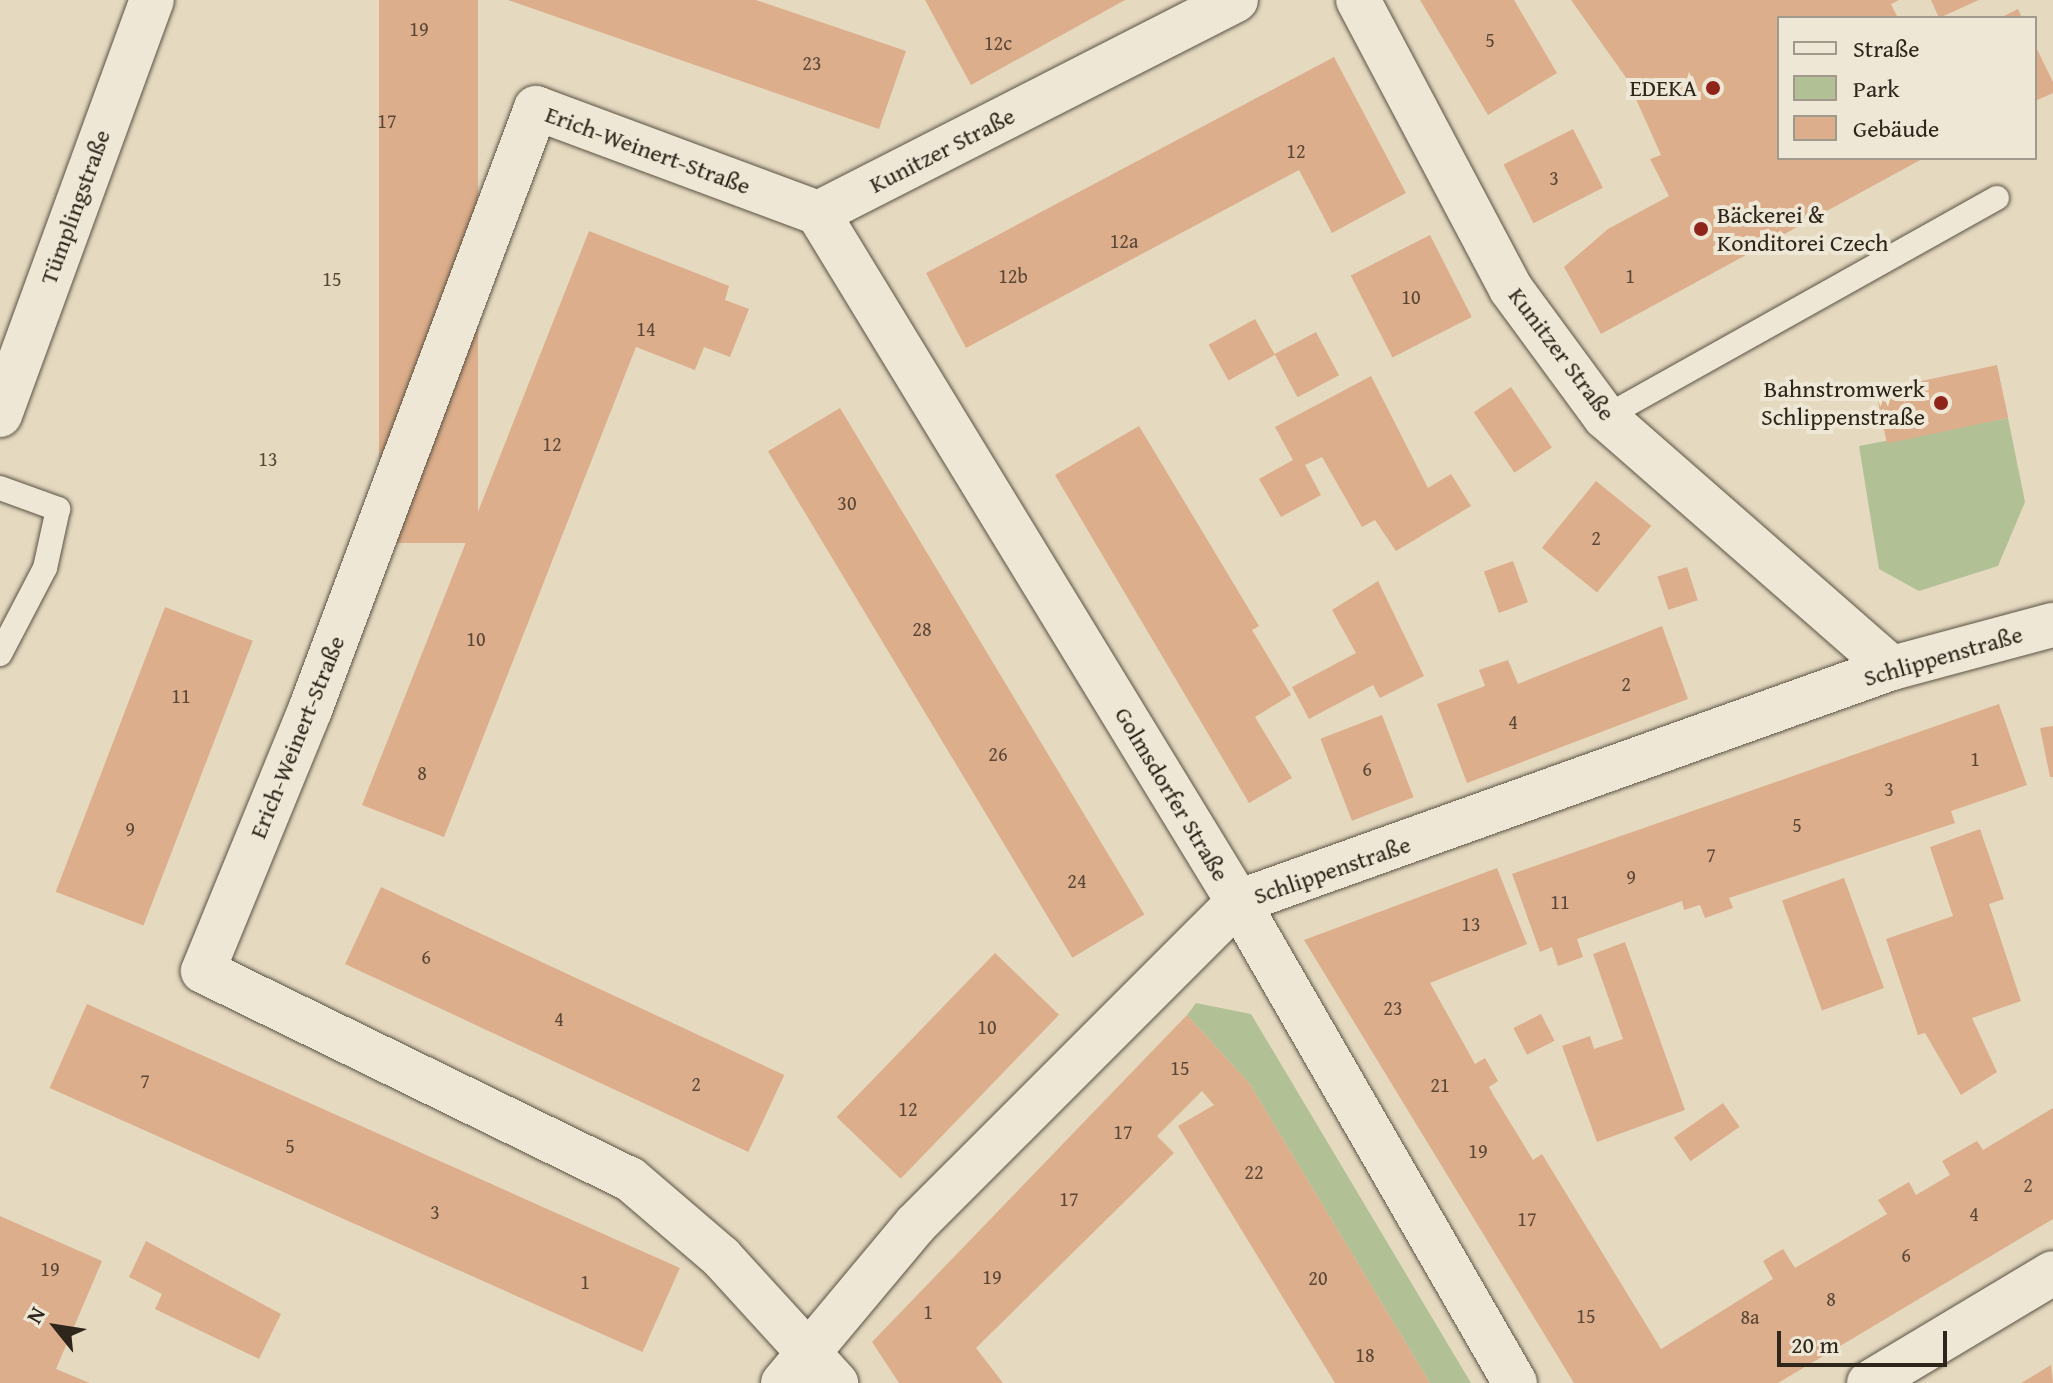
<!DOCTYPE html>
<meta charset="utf-8">
<style>
body{margin:0}
#map{position:relative;width:2053px;height:1383px;overflow:hidden;background:#e5dac0;font-family:"Gentium Book Plus",serif}
div>[style]{position:absolute}
[style*='--x']{left:calc(var(--x)*1px);top:calc(var(--y)*1px);width:calc(var(--w)*1px);rotate:calc(var(--a)*1deg)}
.green>*{inset:0;background:#b2c095}
.building>*{inset:0;background:#dcae8b;transform-origin:0 0}
.roads{filter:drop-shadow(0 0 2px #5c5244) drop-shadow(0 0 2px #5c5244)}
.lane>*{height:24px;margin:-12px;padding:0 12px;transform-origin:12px;border-radius:12px;background:#eee7d6}
.street>*{height:44px;margin:-22px;padding:0 22px;transform-origin:22px;border-radius:22px;background:#eee7d6}
.dots>*{width:22px;height:22px;translate:-50% -50%;box-sizing:border-box;border:4px solid #eee7d6;border-radius:50%}
span{translate:-50% -50%;white-space:nowrap;text-align:center;line-height:1.15;-webkit-text-stroke:8px #eee7d6;paint-order:stroke}
.number-label{font-size:20px;color:#5a4737}
.number-label span{-webkit-text-stroke-width:0}
.poi-label{font-size:24px;color:#2e251b}
.right{translate:-100% -50%;text-align:right}
.left{translate:0 -50%;text-align:left}
.street-label{font-size:24px;color:#2e251b}
.legend{position:absolute;left:1777px;top:16px;width:260px;height:144px;box-sizing:border-box;background:#eee7d6;border:2px solid #a1998b;margin:0;padding:10px 14px;list-style:none;font-size:24px;color:#2e251b}
.legend li{display:flex;align-items:center;gap:16px;height:40px}
.legend b{width:40px;border:2px solid #a1998b}
.north{position:absolute;left:16px;top:1287px;width:80px;height:80px;-webkit-text-stroke:6px #eee7d6;paint-order:stroke;rotate:300deg;font-size:22px;font-weight:700;line-height:32px;text-align:center;color:#2e251b}
.north::after{content:'';display:block;margin:auto;width:28px;height:36px;background:#2e251b;clip-path:polygon(50% 0,100% 100%,50% 72%,0 100%)}
.scale{position:absolute;left:1777px;top:1331px;width:170px;height:36px;box-sizing:border-box;border:4px solid #2e251b;border-top:0;padding-left:10px;font-size:24px;line-height:28px;white-space:nowrap;color:#2e251b;-webkit-text-stroke:6px #eee7d6;paint-order:stroke}
</style>
<div id="map">
<div class="green">
<div style="clip-path:polygon(2008px 418px,2025px 502px,1998px 566px,1919px 591px,1879px 569px,1859px 446px)"></div>
<div style="clip-path:polygon(1196px 1003px,1251px 1014px,1471px 1383px,1430px 1383px,1249px 1083px,1187px 1015px)"></div>
</div>
<div class="building">
<div style="left:379px;top:0;width:99px;height:543px"></div>
<div style="clip-path:polygon(508px 0,756px 0,906px 51px,879px 129px)"></div>
<div style="clip-path:polygon(925px 0,1125px 0,971px 85px)"></div>
<div style="clip-path:polygon(1420px 0,1514px 0,1557px 73px,1488px 115px)"></div>
<div style="clip-path:polygon(1571px 0,1899px 0,1891px 4px,1898px 18px,1779px 18px,1779px 158px,1924px 158px,1601px 334px,1564px 267px,1608px 229px,1669px 196px,1650px 159px,1661px 155px,1627px 79px)"></div>
<div style="clip-path:polygon(1931px 0,1979px 0,1939px 18px)"></div>
<div style="clip-path:polygon(2018px 9px,2022px 18px,2000px 18px)"></div>
<div style="clip-path:polygon(2035px 45px,2053px 82px,2053px 93px,2035px 101px)"></div>
<div style="clip-path:polygon(1334px 57px,1406px 193px,1332px 233px,1299px 170px,966px 348px,926px 273px)"></div>
<div style="left:1573px;top:129px;width:66px;height:78px;rotate:63deg"></div>
<div style="clip-path:polygon(589px 231px,729px 286px,725px 300px,749px 309px,730px 357px,704px 347px,695px 370px,636px 347px,444px 837px,362px 805px)"></div>
<div style="left:1430px;top:235px;width:92px;height:89px;rotate:63deg"></div>
<div style="left:1255px;top:319px;width:41px;height:53px;rotate:61deg"></div>
<div style="left:1316px;top:332px;width:49px;height:47px;rotate:62deg"></div>
<div style="left:1997px;top:365px;width:54px;height:124px;rotate:78deg"></div>
<div style="clip-path:polygon(1371px 376px,1428px 488px,1451px 474px,1471px 506px,1396px 551px,1375px 520px,1362px 527px,1322px 457px,1305px 465px,1321px 495px,1281px 517px,1259px 479px,1293px 460px,1275px 427px)"></div>
<div style="left:1511px;top:387px;width:73px;height:45px;rotate:56deg"></div>
<div style="left:840px;top:408px;width:591px;height:84px;rotate:59deg"></div>
<div style="clip-path:polygon(1139px 426px,1259px 626px,1252px 630px,1291px 695px,1255px 717px,1292px 778px,1249px 803px,1055px 475px)"></div>
<div style="left:1596px;top:481px;width:71px;height:86px;rotate:39deg"></div>
<div style="left:1513px;top:561px;width:44px;height:31px;rotate:70deg"></div>
<div style="left:1687px;top:567px;width:35px;height:31px;rotate:72deg"></div>
<div style="clip-path:polygon(1378px 581px,1424px 676px,1380px 698px,1373px 685px,1309px 719px,1292px 687px,1356px 653px,1332px 610px)"></div>
<div style="left:165px;top:607px;width:94px;height:305px;rotate:21deg"></div>
<div style="clip-path:polygon(1662px 626px,1688px 699px,1467px 783px,1437px 704px,1485px 686px,1479px 670px,1508px 660px,1518px 684px)"></div>
<div style="clip-path:polygon(1999px 704px,2027px 785px,1951px 811px,1955px 823px,1729px 898px,1733px 908px,1705px 918px,1700px 905px,1684px 910px,1682px 901px,1577px 939px,1583px 957px,1558px 966px,1552px 947px,1540px 952px,1512px 874px)"></div>
<div style="left:1382px;top:715px;width:88px;height:66px;rotate:69deg"></div>
<div style="clip-path:polygon(2053px 726px,2053px 777px,2050px 777px,2040px 728px)"></div>
<div style="clip-path:polygon(1980px 829px,2004px 899px,1989px 904px,2021px 1001px,1972px 1018px,1997px 1072px,1961px 1095px,1925px 1033px,1918px 1035px,1886px 939px,1953px 916px,1930px 847px)"></div>
<div style="clip-path:polygon(1497px 868px,1527px 944px,1430px 983px,1475px 1064px,1485px 1058px,1498px 1081px,1489px 1087px,1494px 1096px,1533px 1160px,1542px 1154px,1661px 1349px,1773px 1279px,1763px 1261px,1783px 1249px,1795px 1268px,1887px 1214px,1878px 1200px,1909px 1182px,1916px 1195px,1950px 1175px,1942px 1161px,1977px 1141px,1983px 1150px,2053px 1108px,2053px 1219px,1778px 1383px,1574px 1383px,1304px 940px)"></div>
<div style="left:1844px;top:878px;width:117px;height:66px;rotate:70deg"></div>
<div style="left:381px;top:887px;width:445px;height:85px;rotate:25deg"></div>
<div style="clip-path:polygon(1625px 942px,1685px 1110px,1597px 1142px,1562px 1046px,1590px 1036px,1594px 1049px,1623px 1039px,1593px 954px)"></div>
<div style="left:995px;top:953px;width:89px;height:228px;rotate:44deg"></div>
<div style="left:87px;top:1004px;width:649px;height:92px;rotate:24deg"></div>
<div style="left:1541px;top:1014px;width:30px;height:31px;rotate:63deg"></div>
<div style="clip-path:polygon(1187px 1015px,1249px 1083px,1430px 1383px,1335px 1383px,1178px 1126px,1214px 1105px,1202px 1091px,1157px 1136px,1174px 1153px,976px 1348px,1003px 1383px,899px 1383px,872px 1342px)"></div>
<div style="left:1723px;top:1103px;width:29px;height:60px;rotate:55deg"></div>
<div style="clip-path:polygon(0 1216px,102px 1261px,56px 1369px,90px 1383px,0 1383px)"></div>
<div style="clip-path:polygon(146px 1241px,281px 1314px,259px 1359px,155px 1309px,162px 1294px,129px 1277px)"></div>
<div style="clip-path:polygon(2051px 1365px,2053px 1383px,2021px 1383px)"></div>
</div>
<div class="roads">
<div class="lane">
<div style="--x:1605;--y:417;--w:449;--a:-29.2"></div>
<div style="--x:0;--y:488;--w:62;--a:19.9"></div>
<div style="--x:58;--y:509;--w:60;--a:102.4"></div>
<div style="--x:45;--y:568;--w:97;--a:117.6"></div>
</div>
<div class="street">
<div style="--x:1358;--y:0;--w:327;--a:62.1"></div>
<div style="--x:1511;--y:289;--w:159;--a:53.7"></div>
<div style="--x:1605;--y:417;--w:381;--a:41.2"></div>
<div style="--x:818;--y:213;--w:301;--a:-159.6"></div>
<div style="--x:536;--y:108;--w:643;--a:110.58"></div>
<div style="--x:310;--y:710;--w:282;--a:112.3"></div>
<div style="--x:203;--y:971;--w:475;--a:26"></div>
<div style="--x:630;--y:1179;--w:120;--a:40.6"></div>
<div style="--x:721;--y:1257;--w:171;--a:47.6"></div>
<div style="--x:818;--y:213;--w:807;--a:58.63"></div>
<div style="--x:1238;--y:902;--w:555;--a:60.06"></div>
<div style="--x:818;--y:213;--w:469;--a:-27"></div>
<div style="--x:0;--y:415;--w:442;--a:-69.9"></div>
<div style="--x:783;--y:1383;--w:207;--a:-50.1"></div>
<div style="--x:916;--y:1224;--w:455;--a:-45"></div>
<div style="--x:1238;--y:902;--w:695;--a:-19.69"></div>
<div style="--x:1892;--y:668;--w:167;--a:-15"></div>
<div style="--x:1869;--y:1383;--w:214;--a:-30.9"></div>
</div>
</div>
<div class="dots">
<div style="left:1713px;top:88px;background:#8f2418"></div>
<div style="left:1701px;top:229px;background:#8f2418"></div>
<div style="left:1941px;top:403px;background:#8f2418"></div>
</div>
<div class="number-label">
<span style="left:419px;top:28px">19</span>
<span style="left:1490px;top:39px">5</span>
<span style="left:998px;top:42px">12c</span>
<span style="left:812px;top:62px">23</span>
<span style="left:387px;top:120px">17</span>
<span style="left:1296px;top:150px">12</span>
<span style="left:1554px;top:177px">3</span>
<span style="left:1124px;top:240px">12a</span>
<span style="left:1013px;top:275px">12b</span>
<span style="left:1630px;top:275px">1</span>
<span style="left:332px;top:278px">15</span>
<span style="left:1411px;top:296px">10</span>
<span style="left:646px;top:328px">14</span>
<span style="left:552px;top:443px">12</span>
<span style="left:268px;top:458px">13</span>
<span style="left:847px;top:502px">30</span>
<span style="left:1596px;top:537px">2</span>
<span style="left:922px;top:628px">28</span>
<span style="left:476px;top:638px">10</span>
<span style="left:1626px;top:683px">2</span>
<span style="left:181px;top:695px">11</span>
<span style="left:1513px;top:721px">4</span>
<span style="left:998px;top:753px">26</span>
<span style="left:1975px;top:758px">1</span>
<span style="left:1367px;top:768px">6</span>
<span style="left:422px;top:772px">8</span>
<span style="left:1889px;top:788px">3</span>
<span style="left:1797px;top:824px">5</span>
<span style="left:130px;top:828px">9</span>
<span style="left:1711px;top:854px">7</span>
<span style="left:1631px;top:876px">9</span>
<span style="left:1077px;top:880px">24</span>
<span style="left:1560px;top:901px">11</span>
<span style="left:1471px;top:923px">13</span>
<span style="left:426px;top:956px">6</span>
<span style="left:1393px;top:1007px">23</span>
<span style="left:559px;top:1018px">4</span>
<span style="left:987px;top:1026px">10</span>
<span style="left:1180px;top:1067px">15</span>
<span style="left:145px;top:1080px">7</span>
<span style="left:696px;top:1083px">2</span>
<span style="left:1440px;top:1084px">21</span>
<span style="left:908px;top:1108px">12</span>
<span style="left:1123px;top:1131px">17</span>
<span style="left:290px;top:1145px">5</span>
<span style="left:1478px;top:1150px">19</span>
<span style="left:1254px;top:1171px">22</span>
<span style="left:2028px;top:1184px">2</span>
<span style="left:1069px;top:1198px">17</span>
<span style="left:435px;top:1211px">3</span>
<span style="left:1974px;top:1213px">4</span>
<span style="left:1527px;top:1218px">17</span>
<span style="left:1906px;top:1254px">6</span>
<span style="left:50px;top:1268px">19</span>
<span style="left:992px;top:1276px">19</span>
<span style="left:1318px;top:1277px">20</span>
<span style="left:585px;top:1281px">1</span>
<span style="left:1831px;top:1298px">8</span>
<span style="left:928px;top:1311px">1</span>
<span style="left:1586px;top:1315px">15</span>
<span style="left:1750px;top:1316px">8a</span>
<span style="left:1365px;top:1354px">18</span>
</div>
<div class="poi-label">
<span class="right" style="left:1697px;top:88px">EDEKA</span>
<span class="left" style="left:1717px;top:229px">Bäckerei &amp;<br>Konditorei Czech</span>
<span class="right" style="left:1925px;top:403px">Bahnstromwerk<br>Schlippenstraße</span>
</div>
<div class="street-label">
<span style="left:648px;top:150px;rotate:20deg">Erich-Weinert-Straße</span>
<span style="left:942px;top:150px;rotate:-27deg">Kunitzer Straße</span>
<span style="left:75px;top:207px;rotate:-70deg">Tümplingstraße</span>
<span style="left:1562px;top:354px;rotate:53deg">Kunitzer Straße</span>
<span style="left:1943px;top:656px;rotate:-16deg">Schlippenstraße</span>
<span style="left:297px;top:737px;rotate:-68deg">Erich-Weinert-Straße</span>
<span style="left:1172px;top:794px;rotate:59deg">Golmsdorfer Straße</span>
<span style="left:1332px;top:870px;rotate:-19deg">Schlippenstraße</span>
</div>
<ul class="legend">
<li><b style="height:10px;background:#eee7d6"></b>Straße</li>
<li><b style="height:22px;background:#b2c095"></b>Park</li>
<li><b style="height:22px;background:#dcae8b"></b>Gebäude</li>
</ul>
<div class="north">N</div>
<div class="scale">20 m</div>
</div>
